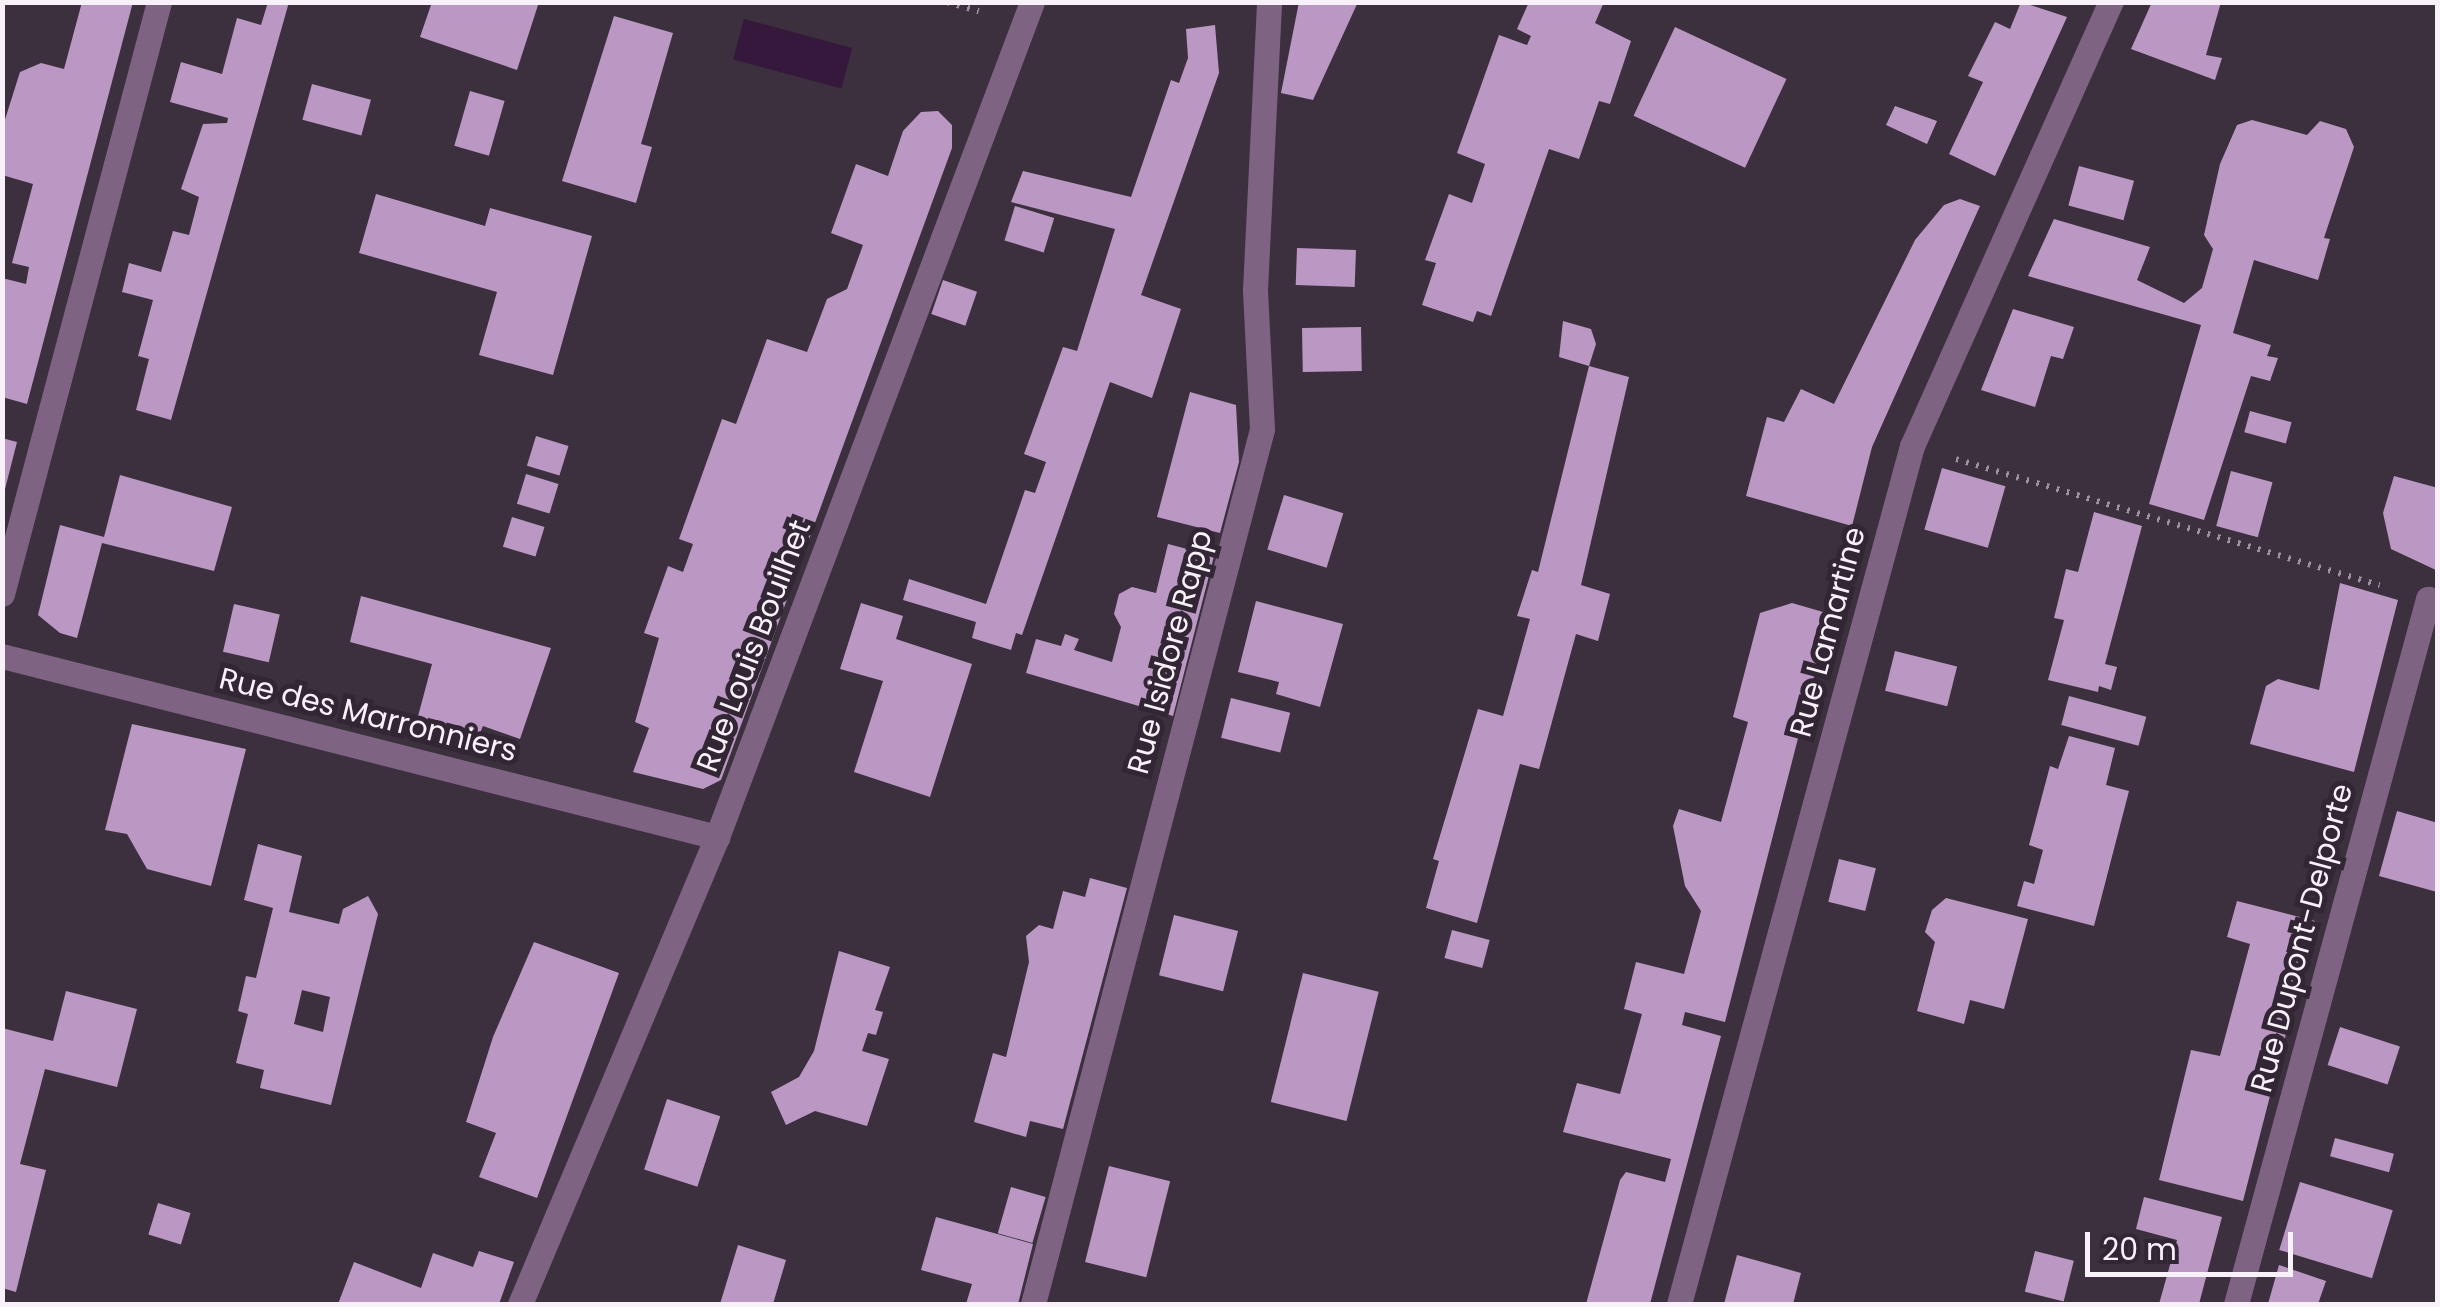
<!DOCTYPE html>
<style>
body{margin:0}
#map{position:relative;width:2440px;height:1307px;overflow:hidden;background:#3c303f;font-family:Poppins,sans-serif}
div>[style]{position:absolute}
[style*='--x']{left:calc(var(--x)*1px);top:calc(var(--y)*1px);width:calc(var(--w)*1px);rotate:calc(var(--a)*1deg)}
.water>*{inset:0;background:#35183b;transform-origin:0 0}
.building>*{inset:0;background:#bb98c3;transform-origin:0 0}
.path>*{height:6px;margin-top:-3px;transform-origin:0;background:repeating-linear-gradient(90deg,#9c929e 0 2.5px,transparent 0 10.5px)}
.minor>*{height:25px;margin:-12.5px;padding:0 12.5px;transform-origin:12.5px;border-radius:12.5px;background:#7e6383}
span{translate:-50% -50%;white-space:nowrap;text-align:center;line-height:1.15;-webkit-text-stroke:10px #322634;paint-order:stroke}
.street-label{font-size:30px;color:#f9f1fa}
.frame{position:absolute;inset:0;border:5px solid #f9f1fa;pointer-events:none}
.scale{position:absolute;left:2085px;top:1232px;width:208px;height:45px;box-sizing:border-box;border:5px solid #f9f1fa;border-top:0;padding-left:12px;font-size:30px;line-height:35px;white-space:nowrap;color:#f9f1fa;-webkit-text-stroke:8px #322634;paint-order:stroke}
</style>
<div id="map">
<div class="water">
<div style="left:744px;top:19px;width:112px;height:42px;rotate:15deg"></div>
</div>
<div class="building">
<div style="clip-path:polygon(82px 2px,133px 2px,27px 404px,2px 397px,2px 278px,26px 284px,29px 267px,12px 263px,33px 184px,2px 175px,2px 129px,20px 72px,41px 63px,64px 69px)"></div>
<div style="clip-path:polygon(268px 2px,289px 2px,171px 420px,136px 410px,149px 359px,138px 356px,153px 300px,122px 292px,129px 263px,161px 272px,173px 231px,189px 235px,199px 197px,181px 189px,203px 124px,227px 123px,228px 118px,170px 102px,181px 62px,222px 74px,237px 18px,261px 25px)"></div>
<div style="clip-path:polygon(432px 2px,539px 2px,517px 70px,420px 37px)"></div>
<div style="clip-path:polygon(1299px 2px,1358px 2px,1313px 100px,1281px 93px)"></div>
<div style="clip-path:polygon(1529px 2px,1604px 2px,1595px 23px,1631px 41px,1610px 104px,1599px 101px,1579px 159px,1549px 149px,1491px 316px,1477px 311px,1473px 322px,1422px 305px,1436px 263px,1425px 260px,1449px 194px,1472px 203px,1485px 164px,1457px 153px,1499px 35px,1527px 45px,1531px 36px,1517px 29px)"></div>
<div style="clip-path:polygon(2021px 2px,2067px 17px,1995px 176px,1949px 154px,1983px 82px,1968px 76px,1995px 22px,2010px 29px)"></div>
<div style="clip-path:polygon(2152px 2px,2221px 2px,2206px 55px,2222px 58px,2215px 80px,2131px 49px)"></div>
<div style="clip-path:polygon(614px 16px,673px 33px,641px 144px,652px 147px,636px 203px,562px 181px)"></div>
<div style="clip-path:polygon(1215px 25px,1219px 73px,1141px 295px,1181px 309px,1152px 398px,1110px 382px,1022px 635px,1016px 633px,1011px 650px,972px 638px,976px 622px,903px 600px,909px 579px,986px 604px,1025px 490px,1035px 493px,1046px 462px,1024px 454px,1063px 347px,1077px 351px,1115px 229px,1011px 202px,1023px 171px,1131px 197px,1171px 80px,1179px 83px,1188px 58px,1186px 29px)"></div>
<div style="left:1675px;top:27px;width:123px;height:98px;rotate:25deg"></div>
<div style="left:312px;top:84px;width:61px;height:37px;rotate:15deg"></div>
<div style="left:470px;top:91px;width:36px;height:57px;rotate:16deg"></div>
<div style="clip-path:polygon(1895px 106px,1937px 121px,1927px 144px,1886px 125px)"></div>
<div style="clip-path:polygon(938px 111px,952px 125px,952px 148px,721px 780px,703px 789px,633px 772px,649px 728px,635px 722px,659px 638px,644px 633px,668px 566px,683px 572px,693px 544px,679px 539px,722px 419px,736px 424px,767px 339px,807px 352px,827px 299px,847px 289px,863px 245px,831px 233px,856px 164px,888px 176px,903px 131px,921px 112px)"></div>
<div style="clip-path:polygon(2252px 120px,2307px 135px,2320px 121px,2346px 129px,2354px 147px,2324px 238px,2330px 239px,2318px 280px,2254px 260px,2233px 333px,2271px 345px,2267px 356px,2278px 358px,2270px 381px,2251px 376px,2204px 520px,2149px 504px,2201px 325px,2028px 276px,2054px 219px,2150px 247px,2137px 280px,2184px 303px,2202px 288px,2213px 249px,2204px 235px,2220px 164px,2237px 125px)"></div>
<div style="left:2079px;top:166px;width:57px;height:41px;rotate:15deg"></div>
<div style="clip-path:polygon(376px 194px,485px 226px,490px 208px,592px 236px,553px 375px,479px 355px,497px 292px,359px 253px)"></div>
<div style="clip-path:polygon(1960px 199px,1980px 206px,1872px 447px,1852px 526px,1746px 496px,1767px 417px,1784px 422px,1801px 389px,1834px 404px,1915px 240px,1944px 205px)"></div>
<div style="left:1015px;top:206px;width:41px;height:36px;rotate:17deg"></div>
<div style="left:1297px;top:248px;width:59px;height:37px;rotate:2deg"></div>
<div style="left:943px;top:280px;width:36px;height:36px;rotate:19deg"></div>
<div style="clip-path:polygon(2013px 309px,2074px 327px,2063px 359px,2051px 356px,2035px 407px,1981px 390px)"></div>
<div style="clip-path:polygon(1563px 321px,1591px 329px,1596px 344px,1589px 366px,1629px 377px,1581px 585px,1610px 594px,1598px 641px,1576px 634px,1539px 769px,1520px 764px,1477px 923px,1426px 908px,1439px 861px,1433px 859px,1478px 709px,1503px 716px,1530px 619px,1517px 616px,1532px 570px,1538px 572px,1589px 366px,1559px 357px)"></div>
<div style="left:1361px;top:327px;width:44px;height:59px;rotate:89deg"></div>
<div style="clip-path:polygon(1190px 392px,1236px 405px,1239px 462px,1220px 533px,1157px 517px)"></div>
<div style="left:2250px;top:411px;width:43px;height:22px;rotate:15deg"></div>
<div style="left:536px;top:436px;width:34px;height:31px;rotate:17deg"></div>
<div style="clip-path:polygon(2px 438px,17px 442px,4px 493px,2px 493px)"></div>
<div style="left:1942px;top:468px;width:66px;height:64px;rotate:16deg"></div>
<div style="left:2231px;top:471px;width:43px;height:57px;rotate:15deg"></div>
<div style="left:526px;top:474px;width:34px;height:31px;rotate:17deg"></div>
<div style="clip-path:polygon(120px 475px,232px 507px,214px 571px,102px 543px,77px 638px,60px 633px,38px 615px,60px 525px,104px 537px)"></div>
<div style="clip-path:polygon(2394px 476px,2438px 488px,2438px 571px,2391px 549px,2383px 513px)"></div>
<div style="left:1284px;top:495px;width:62px;height:57px;rotate:17deg"></div>
<div style="clip-path:polygon(2094px 512px,2142px 526px,2105px 664px,2117px 667px,2111px 690px,2099px 686px,2098px 692px,2048px 680px,2064px 620px,2054px 618px,2066px 569px,2078px 572px)"></div>
<div style="left:512px;top:517px;width:34px;height:31px;rotate:17deg"></div>
<div style="clip-path:polygon(1168px 544px,1214px 556px,1173px 716px,1026px 673px,1036px 639px,1061px 646px,1065px 634px,1079px 639px,1074px 650px,1112px 662px,1121px 627px,1114px 614px,1119px 594px,1132px 587px,1156px 593px)"></div>
<div style="clip-path:polygon(2340px 583px,2398px 600px,2354px 772px,2250px 744px,2266px 686px,2278px 679px,2319px 690px)"></div>
<div style="clip-path:polygon(361px 596px,551px 648px,520px 739px,483px 726px,480px 733px,469px 732px,417px 720px,432px 664px,350px 642px)"></div>
<div style="clip-path:polygon(1256px 601px,1343px 624px,1320px 707px,1276px 694px,1279px 682px,1238px 672px)"></div>
<div style="clip-path:polygon(861px 603px,903px 616px,896px 639px,972px 664px,930px 797px,854px 772px,883px 681px,840px 669px)"></div>
<div style="clip-path:polygon(1792px 603px,1830px 614px,1725px 1022px,1685px 1012px,1682px 1025px,1721px 1036px,1650px 1304px,1586px 1304px,1620px 1180px,1626px 1172px,1665px 1182px,1671px 1159px,1563px 1132px,1577px 1083px,1620px 1094px,1642px 1014px,1624px 1009px,1636px 962px,1684px 974px,1701px 911px,1685px 886px,1673px 826px,1679px 809px,1721px 822px,1748px 722px,1733px 717px,1760px 613px)"></div>
<div style="left:234px;top:604px;width:47px;height:49px;rotate:13deg"></div>
<div style="left:1895px;top:651px;width:64px;height:41px;rotate:14deg"></div>
<div style="left:2069px;top:696px;width:80px;height:30px;rotate:15deg"></div>
<div style="left:1231px;top:698px;width:61px;height:41px;rotate:14deg"></div>
<div style="clip-path:polygon(132px 724px,246px 749px,211px 886px,147px 869px,127px 834px,105px 830px)"></div>
<div style="clip-path:polygon(2069px 736px,2115px 748px,2106px 785px,2129px 791px,2094px 926px,2017px 906px,2024px 881px,2034px 884px,2043px 850px,2029px 845px,2050px 766px,2058px 769px)"></div>
<div style="clip-path:polygon(2397px 811px,2438px 823px,2437px 892px,2379px 876px)"></div>
<div style="clip-path:polygon(evenodd,258px 844px,302px 856px,289px 912px,339px 924px,343px 909px,368px 896px,378px 914px,331px 1105px,260px 1088px,264px 1070px,236px 1063px,248px 1014px,238px 1011px,246px 976px,256px 978px,273px 908px,244px 900px,258px 844px,302px 990px,330px 997px,323px 1032px,294px 1024px,302px 990px)"></div>
<div style="left:1839px;top:859px;width:38px;height:44px;rotate:14deg"></div>
<div style="clip-path:polygon(1090px 878px,1127px 888px,1063px 1129px,1030px 1121px,1026px 1137px,974px 1122px,993px 1053px,1006px 1057px,1029px 962px,1026px 936px,1039px 925px,1053px 929px,1063px 891px,1085px 897px)"></div>
<div style="clip-path:polygon(1946px 898px,2028px 919px,2004px 1009px,1970px 1000px,1964px 1024px,1917px 1011px,1935px 942px,1925px 932px,1932px 910px)"></div>
<div style="clip-path:polygon(2237px 901px,2315px 921px,2243px 1201px,2159px 1180px,2191px 1050px,2220px 1056px,2250px 944px,2227px 937px)"></div>
<div style="left:1174px;top:915px;width:66px;height:62px;rotate:14deg"></div>
<div style="left:1452px;top:930px;width:39px;height:29px;rotate:15deg"></div>
<div style="clip-path:polygon(534px 942px,619px 973px,537px 1198px,479px 1177px,496px 1133px,466px 1122px,493px 1037px)"></div>
<div style="clip-path:polygon(839px 951px,890px 967px,875px 1010px,883px 1012px,876px 1035px,868px 1033px,862px 1051px,889px 1059px,867px 1126px,815px 1111px,786px 1125px,771px 1092px,799px 1077px,814px 1051px)"></div>
<div style="left:1303px;top:973px;width:78px;height:133px;rotate:14deg"></div>
<div style="clip-path:polygon(66px 991px,137px 1009px,117px 1087px,45px 1069px,20px 1164px,46px 1170px,16px 1292px,2px 1288px,2px 1028px,53px 1041px)"></div>
<div style="left:2340px;top:1027px;width:63px;height:40px;rotate:18deg"></div>
<div style="left:667px;top:1099px;width:56px;height:74px;rotate:18deg"></div>
<div style="left:2335px;top:1138px;width:61px;height:19px;rotate:15deg"></div>
<div style="left:1109px;top:1166px;width:63px;height:99px;rotate:14deg"></div>
<div style="left:2300px;top:1182px;width:97px;height:71px;rotate:17deg"></div>
<div style="left:1011px;top:1187px;width:36px;height:48px;rotate:16deg"></div>
<div style="clip-path:polygon(2144px 1197px,2222px 1217px,2199px 1304px,2159px 1304px,2177px 1240px,2136px 1229px)"></div>
<div style="left:158px;top:1203px;width:34px;height:33px;rotate:17deg"></div>
<div style="clip-path:polygon(936px 1217px,1033px 1244px,1018px 1304px,966px 1304px,972px 1284px,921px 1270px)"></div>
<div style="clip-path:polygon(738px 1245px,786px 1260px,773px 1304px,720px 1304px)"></div>
<div style="clip-path:polygon(479px 1251px,514px 1262px,499px 1304px,338px 1304px,354px 1262px,421px 1288px,433px 1253px,473px 1267px)"></div>
<div style="left:2035px;top:1251px;width:40px;height:42px;rotate:14deg"></div>
<div style="clip-path:polygon(1737px 1255px,1801px 1273px,1793px 1304px,1724px 1304px)"></div>
<div style="clip-path:polygon(2279px 1265px,2326px 1281px,2318px 1304px,2268px 1304px)"></div>
</div>
<div class="path">
<div style="--x:947;--y:2;--w:33;--a:16"></div>
<div style="--x:1956;--y:459;--w:442;--a:16.6"></div>
</div>
<div class="minor">
<div style="--x:2;--y:594;--w:612;--a:-75.15"></div>
<div style="--x:2;--y:656;--w:738;--a:14.21"></div>
<div style="--x:520;--y:1304;--w:507;--a:-67.13"></div>
<div style="--x:717;--y:837;--w:892;--a:-69.33"></div>
<div style="--x:1033;--y:1304;--w:904;--a:-75.33"></div>
<div style="--x:1262;--y:429;--w:139;--a:-92.9"></div>
<div style="--x:1255;--y:290;--w:288;--a:-87.2"></div>
<div style="--x:1679;--y:1304;--w:889;--a:-74.81"></div>
<div style="--x:1912;--y:446;--w:487;--a:-65.9"></div>
<div style="--x:2236;--y:1304;--w:731;--a:-74.77"></div>
<div style="--x:2428;--y:599;--w:10;--a:17"></div>
</div>
<div class="street-label">
<span style="left:1828px;top:632px;rotate:-75deg">Rue Lamartine</span>
<span style="left:754px;top:646px;rotate:-69deg">Rue Louis Bouilhet</span>
<span style="left:1170px;top:652px;rotate:-75deg">Rue Isidore Rapp</span>
<span style="left:368px;top:715px;rotate:14deg">Rue des Marronniers</span>
<span style="left:2302px;top:938px;rotate:-75deg">Rue Dupont-Delporte</span>
</div>
<div class="frame"></div>
<div class="scale">20 m</div>
</div>
